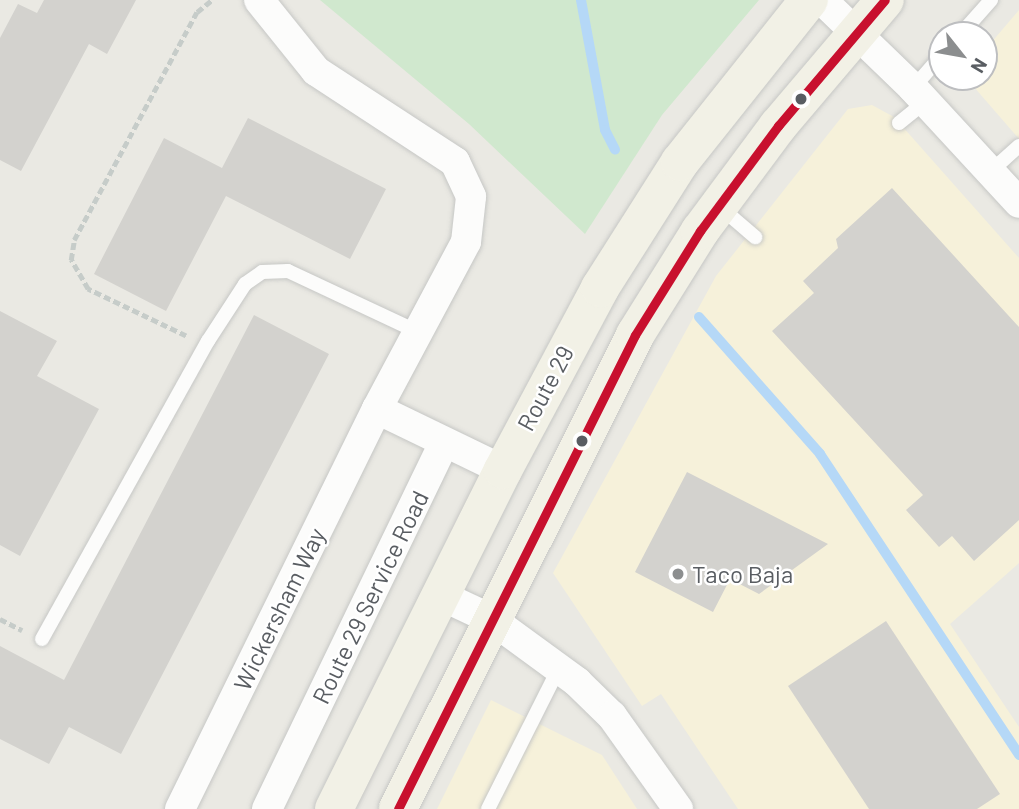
<!DOCTYPE html>
<style>
body{margin:0}
#map{position:relative;width:1019px;height:809px;overflow:hidden;background:#eae9e3;font-family:Barlow,sans-serif}
div>[style]{position:absolute}
[style*='--x']{left:calc(var(--x)*1px);top:calc(var(--y)*1px);width:calc(var(--w)*1px);rotate:calc(var(--a)*1deg)}
.commercial>*{inset:0;background:#f6f1da}
.green>*{inset:0;background:#d0e8ce}
.stream>*{height:10px;margin:-5px;padding:0 5px;transform-origin:5px;border-radius:5px;background:#b5d8f7}
.building>*{inset:0;background:#d3d2ce}
.path>*{height:4.5px;margin-top:-2.25px;transform-origin:0;background:repeating-linear-gradient(90deg,#c6ccc9 0 7px,transparent 0 10.5px)}
.roads{filter:drop-shadow(0 0 2px #c6c7c5) drop-shadow(0 0 2px #c6c7c5)}
.lane>*{height:14px;margin:-7px;padding:0 7px;transform-origin:7px;border-radius:7px;background:#fcfcfb}
.street>*{height:30px;margin:-15px;padding:0 15px;transform-origin:15px;border-radius:15px;background:#fcfcfb}
.primary>*{height:38px;margin:-19px;padding:0 19px;transform-origin:19px;border-radius:19px;background:#f2f1e6}
.bus-1>*{height:9px;margin:-4.5px;padding:0 4.5px;transform-origin:4.5px;border-radius:4.5px;background:#c8102e}
.dots>*{width:19px;height:19px;translate:-50% -50%;box-sizing:border-box;border:4px solid #fff;border-radius:50%}
span{translate:-50% -50%;white-space:nowrap;text-align:center;line-height:1.15;-webkit-text-stroke:5px #fff;paint-order:stroke}
.street-label{font-size:24px;color:#595d62}
.poi-label{font-size:24px;color:#595d62}
.left{translate:0 -50%;text-align:left}
.north{position:absolute;left:928px;top:21px;width:70px;height:70px;box-sizing:border-box;background:#fff;border:2px solid #bdbec0;border-radius:50%;rotate:121deg;font-size:19px;font-weight:700;line-height:28px;text-align:center;color:#595d62}
.north::after{content:'';display:block;margin:auto;width:24px;height:32px;background:#8c8e8f;clip-path:polygon(50% 0,100% 100%,50% 72%,0 100%)}
</style>
<div id="map">
<div class="commercial">
<div style="clip-path:polygon(1019px 10px,1019px 139px,974px 87px,977px 77px,984px 77px,984px 51px)"></div>
<div style="clip-path:polygon(872px 105px,894px 117px,1019px 258px,1019px 563px,950px 624px,1019px 727px,1019px 809px,738px 809px,661px 694px,642px 706px,553px 573px,716px 276px,848px 109px)"></div>
<div style="clip-path:polygon(491px 700px,602px 755px,637px 809px,437px 809px)"></div>
</div>
<div class="green">
<div style="clip-path:polygon(320px 0,759px 0,662px 115px,585px 234px,469px 124px)"></div>
</div>
<div class="stream">
<div style="--x:581;--y:0;--w:132;--a:79.5"></div>
<div style="--x:605;--y:130;--w:22;--a:63"></div>
<div style="--x:699;--y:317;--w:183;--a:48.5"></div>
<div style="--x:820;--y:454;--w:361;--a:56.5"></div>
</div>
<div class="building">
<div style="clip-path:polygon(44px 0,136px 0,107px 54px,89px 44px,21px 171px,0 160px,0 38px,18px 4px,37px 13px)"></div>
<div style="clip-path:polygon(248px 118px,386px 189px,350px 259px,226px 196px,166px 311px,94px 274px,164px 138px,222px 168px)"></div>
<div style="clip-path:polygon(892px 188px,1019px 327px,1019px 520px,974px 561px,952px 536px,939px 547px,906px 510px,923px 495px,772px 331px,814px 293px,803px 281px,838px 248px,836px 239px)"></div>
<div style="clip-path:polygon(0 311px,57px 341px,37px 376px,99px 409px,20px 556px,0 545px)"></div>
<div style="clip-path:polygon(254px 315px,329px 354px,121px 754px,69px 727px,49px 764px,0 739px,0 646px,64px 680px)"></div>
<div style="clip-path:polygon(687px 472px,828px 544px,759px 594px,730px 579px,713px 612px,635px 572px)"></div>
<div style="clip-path:polygon(886px 621px,1000px 794px,977px 809px,869px 809px,788px 686px)"></div>
</div>
<div class="path">
<div style="--x:186;--y:336;--w:109;--a:-154.4"></div>
<div style="--x:88;--y:289;--w:34;--a:-120"></div>
<div style="--x:71;--y:260;--w:20;--a:-81"></div>
<div style="--x:74;--y:240;--w:259;--a:-61.7"></div>
<div style="--x:197;--y:12;--w:19;--a:-39"></div>
<div style="--x:0;--y:619;--w:25;--a:27"></div>
</div>
<div class="roads">
<div class="lane">
<div style="--x:960;--y:35;--w:47;--a:-48.5"></div>
<div style="--x:913;--y:88;--w:44;--a:-48.7"></div>
<div style="--x:899;--y:123;--w:35;--a:-39"></div>
<div style="--x:990;--y:172;--w:39;--a:-42"></div>
<div style="--x:719;--y:206;--w:48;--a:40.7"></div>
<div style="--x:42;--y:639;--w:341;--a:-60.9"></div>
<div style="--x:208;--y:341;--w:68;--a:-57"></div>
<div style="--x:245;--y:284;--w:21;--a:-35"></div>
<div style="--x:262;--y:272;--w:26;--a:-2"></div>
<div style="--x:288;--y:271;--w:144;--a:25.1"></div>
<div style="--x:488;--y:809;--w:158;--a:-63.3"></div>
</div>
<div class="street">
<div style="--x:259;--y:0;--w:91;--a:51.2"></div>
<div style="--x:316;--y:71;--w:166;--a:33.2"></div>
<div style="--x:455;--y:162;--w:38;--a:65"></div>
<div style="--x:471;--y:197;--w:45;--a:96.3"></div>
<div style="--x:466;--y:242;--w:189;--a:118.1"></div>
<div style="--x:377;--y:409;--w:140;--a:25.8"></div>
<div style="--x:822;--y:0;--w:127;--a:44"></div>
<div style="--x:913;--y:88;--w:156;--a:47.3"></div>
<div style="--x:440;--y:595;--w:56;--a:25.2"></div>
<div style="--x:491;--y:619;--w:107;--a:36.2"></div>
<div style="--x:577;--y:682;--w:49;--a:44.2"></div>
<div style="--x:612;--y:716;--w:114;--a:54.6"></div>
<div style="--x:180;--y:809;--w:446;--a:-63.8"></div>
<div style="--x:267;--y:809;--w:407;--a:-64.2"></div>
</div>
<div class="primary">
<div style="--x:334;--y:809;--w:379;--a:-63.5"></div>
<div style="--x:503;--y:470;--w:206;--a:-61.9"></div>
<div style="--x:600;--y:288;--w:149;--a:-57.6"></div>
<div style="--x:680;--y:162;--w:207;--a:-51.5"></div>
<div style="--x:398;--y:809;--w:530;--a:-63.43"></div>
<div style="--x:635;--y:335;--w:123;--a:-58"></div>
<div style="--x:700;--y:231;--w:131;--a:-53.4"></div>
<div style="--x:778;--y:126;--w:165;--a:-49.7"></div>
</div>
</div>
<div class="bus-1">
<div style="--x:398;--y:809;--w:530;--a:-63.43"></div>
<div style="--x:635;--y:335;--w:123;--a:-58"></div>
<div style="--x:700;--y:231;--w:131;--a:-53.4"></div>
<div style="--x:778;--y:126;--w:165;--a:-49.7"></div>
</div>
<div class="dots">
<div style="left:801px;top:99px;background:#595d62"></div>
<div style="left:582px;top:441px;background:#595d62"></div>
<div style="left:678px;top:574px;background:#8c8e8f"></div>
</div>
<div class="street-label">
<span style="left:545px;top:388px;rotate:-62deg">Route 29</span>
<span style="left:370px;top:597px;rotate:-64deg">Route 29 Service Road</span>
<span style="left:279px;top:609px;rotate:-64deg">Wickersham Way</span>
</div>
<div class="poi-label">
<span class="left" style="left:692px;top:574px">Taco Baja</span>
</div>
<div class="north">N</div>
</div>
